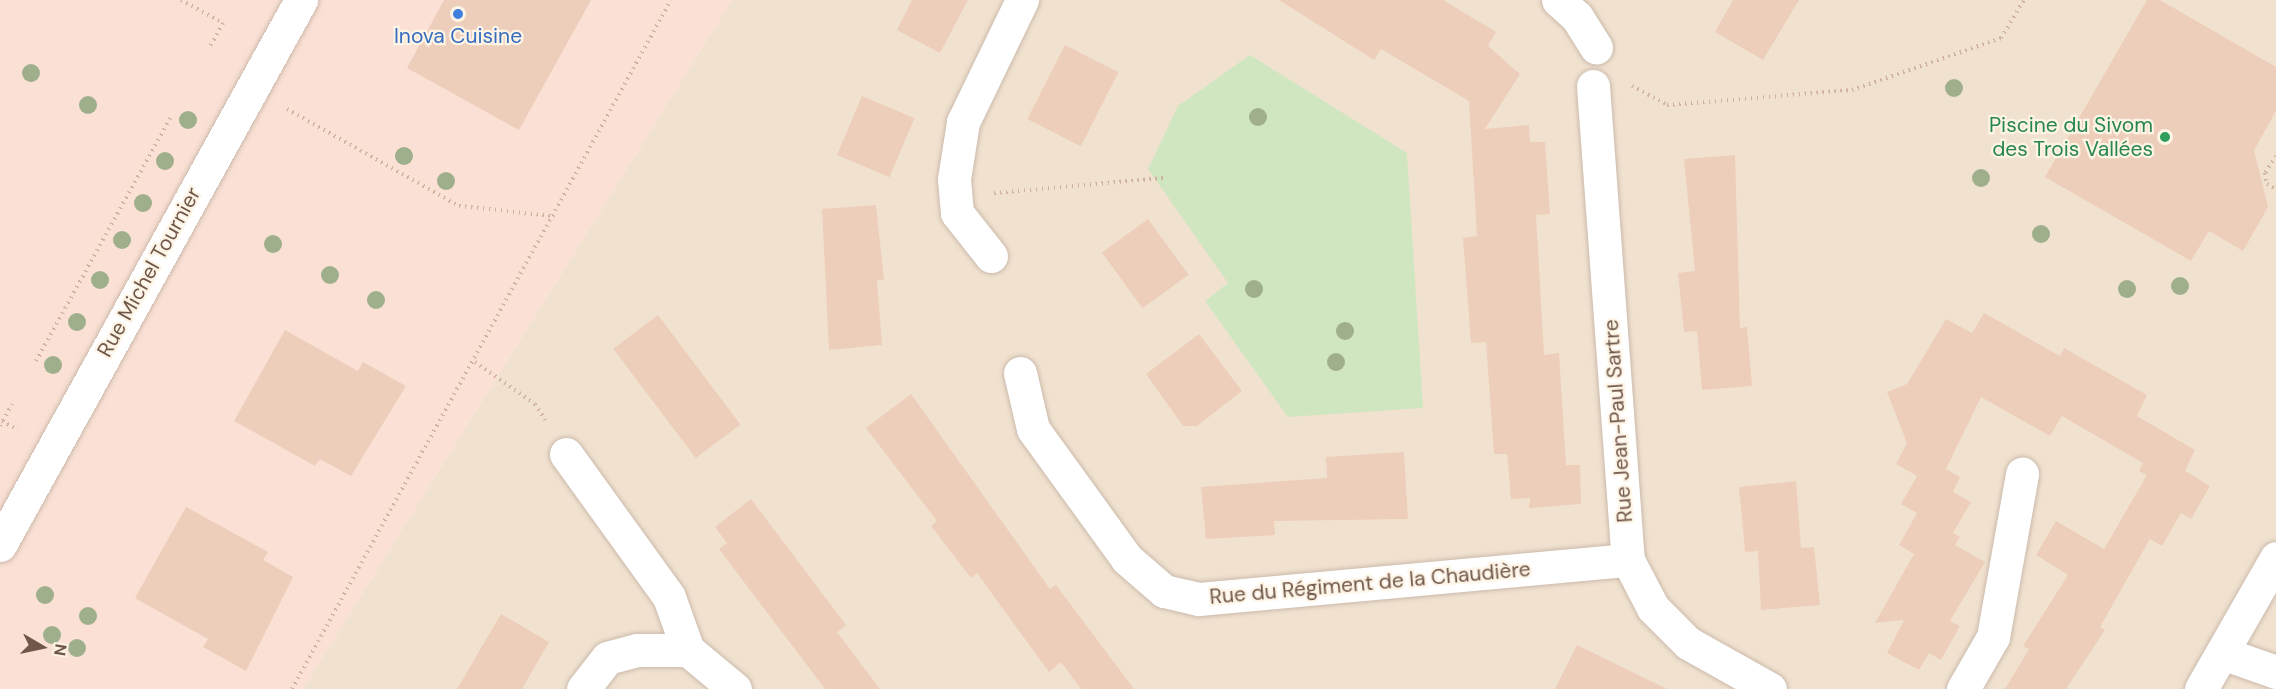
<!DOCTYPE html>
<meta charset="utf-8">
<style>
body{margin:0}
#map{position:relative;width:2276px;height:689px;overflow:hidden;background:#faf0e1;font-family:"DM Sans",sans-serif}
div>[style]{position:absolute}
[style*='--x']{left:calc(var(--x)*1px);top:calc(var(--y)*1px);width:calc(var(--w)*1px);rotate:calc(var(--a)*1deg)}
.residential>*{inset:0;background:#f1e2d0}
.commercial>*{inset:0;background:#fae0d5}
.green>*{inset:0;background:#d0e6c1}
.building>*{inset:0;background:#edceba;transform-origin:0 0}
.path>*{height:4px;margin-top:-2px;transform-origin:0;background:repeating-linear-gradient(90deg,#d1b29e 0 1.5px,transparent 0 6px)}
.roads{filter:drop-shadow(0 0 2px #ccbaab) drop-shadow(0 0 2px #ccbaab)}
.minor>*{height:33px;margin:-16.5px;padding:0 16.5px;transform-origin:16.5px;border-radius:16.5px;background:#fff}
.secondary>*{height:33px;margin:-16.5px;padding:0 16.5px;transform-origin:16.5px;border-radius:16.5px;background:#fff}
.trees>*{width:18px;height:18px;margin:-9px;border-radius:50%;background:#9faf8c}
.dots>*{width:16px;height:16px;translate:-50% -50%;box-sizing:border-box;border:3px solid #fef4e6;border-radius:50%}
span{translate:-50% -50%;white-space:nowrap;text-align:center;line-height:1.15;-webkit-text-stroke:4.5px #fef4e6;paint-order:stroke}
.shop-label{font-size:21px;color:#366cbe}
.leisure-label{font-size:21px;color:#27864d}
.right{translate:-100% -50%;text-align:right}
.street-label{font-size:21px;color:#6f574a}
.north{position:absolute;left:12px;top:617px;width:60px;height:60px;-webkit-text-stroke:4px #fef4e6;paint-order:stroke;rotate:99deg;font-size:16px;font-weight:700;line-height:24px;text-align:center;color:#6f574a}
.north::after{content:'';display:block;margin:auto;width:21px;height:27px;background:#6f574a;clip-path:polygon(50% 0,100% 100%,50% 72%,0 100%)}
</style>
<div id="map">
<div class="residential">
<div style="clip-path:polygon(732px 0,2276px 0,2276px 689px,303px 689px)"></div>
</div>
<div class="commercial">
<div style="clip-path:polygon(0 0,732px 0,303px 689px,0 689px)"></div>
</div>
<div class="green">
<div style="clip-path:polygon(1250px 55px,1407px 153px,1423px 408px,1288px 417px,1205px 301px,1228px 283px,1148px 169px,1178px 106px)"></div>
</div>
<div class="building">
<div style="clip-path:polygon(444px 0,591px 0,519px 130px,407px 68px)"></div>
<div style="clip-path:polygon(912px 0,968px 0,940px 53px,897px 30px)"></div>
<div style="clip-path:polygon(1279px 0,1443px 0,1496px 32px,1488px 46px,1520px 74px,1485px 129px,1529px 125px,1530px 142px,1545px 142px,1550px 214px,1536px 215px,1544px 355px,1559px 353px,1566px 465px,1580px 465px,1581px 504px,1529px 508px,1530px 498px,1511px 499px,1507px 454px,1494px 454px,1486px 342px,1471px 343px,1463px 238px,1477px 236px,1469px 101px,1381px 49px,1374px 60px)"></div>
<div style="clip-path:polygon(1733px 0,1799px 0,1763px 60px,1715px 32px)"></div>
<div style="clip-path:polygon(2147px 0,2160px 0,2276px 67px,2276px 111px,2254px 150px,2268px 207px,2243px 251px,2209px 231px,2191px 261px,2045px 177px)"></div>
<div style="left:1065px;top:45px;width:60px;height:83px;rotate:27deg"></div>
<div style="left:862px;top:96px;width:57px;height:64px;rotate:23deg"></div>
<div style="clip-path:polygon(1735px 155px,1740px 328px,1747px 327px,1752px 386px,1702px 390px,1697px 331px,1684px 332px,1678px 273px,1695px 271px,1684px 159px)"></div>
<div style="clip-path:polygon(876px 205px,884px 280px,877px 280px,882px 345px,829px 350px,822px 209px)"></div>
<div style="left:1148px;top:219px;width:69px;height:57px;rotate:54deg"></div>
<div style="clip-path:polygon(1984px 313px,2060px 356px,2064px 348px,2147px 395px,2137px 416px,2195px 450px,2185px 471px,2210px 486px,2191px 519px,2181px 513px,2162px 546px,2150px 539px,2100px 627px,2105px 630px,2066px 689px,2005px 689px,2029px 649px,2023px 646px,2068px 575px,2036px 555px,2056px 521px,2104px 549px,2147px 475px,2139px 471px,2143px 463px,2062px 416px,2050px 436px,1981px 397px,1946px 469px,1960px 477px,1953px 492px,1971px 502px,1953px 533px,1960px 537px,1955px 545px,1985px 562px,1950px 621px,1960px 626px,1941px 660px,1929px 653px,1919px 670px,1887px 653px,1904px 620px,1875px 623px,1914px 554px,1899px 545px,1917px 513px,1901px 504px,1917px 476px,1896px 464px,1907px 443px,1887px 392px,1907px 384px,1946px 319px,1972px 333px)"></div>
<div style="left:658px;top:315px;width:137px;height:56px;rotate:53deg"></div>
<div style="clip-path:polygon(285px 330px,358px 371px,363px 362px,406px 386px,351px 476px,320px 459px,315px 466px,234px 421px)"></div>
<div style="clip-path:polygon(1199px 334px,1242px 391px,1197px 426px,1183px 426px,1146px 374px)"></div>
<div style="clip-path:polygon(911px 394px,1050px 589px,1056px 585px,1134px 689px,1081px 689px,1061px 662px,1049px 672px,977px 573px,971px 578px,931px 526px,937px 521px,866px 428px)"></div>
<div style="clip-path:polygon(1404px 452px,1408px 519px,1274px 521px,1275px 535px,1206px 539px,1201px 487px,1327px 478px,1326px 457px)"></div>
<div style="clip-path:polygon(1796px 481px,1801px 548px,1814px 547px,1820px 605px,1761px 610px,1758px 551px,1745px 552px,1739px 487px)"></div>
<div style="clip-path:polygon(751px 499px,846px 625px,837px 632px,880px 689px,825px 689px,719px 549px,727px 543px,715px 527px)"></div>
<div style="clip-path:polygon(186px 507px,268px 552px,263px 560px,293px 577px,246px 671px,203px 647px,208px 639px,135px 598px)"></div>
<div style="clip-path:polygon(501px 614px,549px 642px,522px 689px,457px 689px)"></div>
<div style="clip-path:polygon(1577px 645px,1667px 689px,1555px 689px)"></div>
</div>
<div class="path">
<div style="--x:181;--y:0;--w:48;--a:28.7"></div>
<div style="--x:223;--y:23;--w:29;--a:119"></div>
<div style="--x:1632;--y:86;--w:40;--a:28"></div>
<div style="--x:1667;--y:105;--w:186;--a:-4.6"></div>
<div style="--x:1852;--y:90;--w:158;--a:-19.2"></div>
<div style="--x:2001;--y:38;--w:44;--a:-58.8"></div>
<div style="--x:287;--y:109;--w:197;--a:29.4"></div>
<div style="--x:459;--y:206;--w:96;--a:6"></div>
<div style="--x:2276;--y:156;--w:20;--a:123"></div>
<div style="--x:2265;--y:173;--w:11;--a:80"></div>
<div style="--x:2267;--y:184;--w:10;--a:29"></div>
<div style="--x:994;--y:193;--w:171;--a:-5"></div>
<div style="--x:36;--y:361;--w:280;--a:-61.1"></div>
<div style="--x:475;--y:362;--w:73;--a:35"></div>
<div style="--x:535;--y:404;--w:19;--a:58"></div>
<div style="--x:2;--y:421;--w:18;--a:29"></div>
<div style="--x:0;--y:426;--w:25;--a:-61"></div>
<div style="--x:292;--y:689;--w:786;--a:-61.19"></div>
</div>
<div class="roads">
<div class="minor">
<div style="--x:1558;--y:0;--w:25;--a:42"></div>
<div style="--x:1577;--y:17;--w:36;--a:58"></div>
<div style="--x:1593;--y:86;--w:475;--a:85.8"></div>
<div style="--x:1628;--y:560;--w:54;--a:62.5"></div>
<div style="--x:1653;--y:608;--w:49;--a:45"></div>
<div style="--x:1688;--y:643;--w:94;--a:29.3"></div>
<div style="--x:991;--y:256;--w:55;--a:-128.3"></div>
<div style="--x:957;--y:213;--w:34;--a:-95"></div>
<div style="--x:954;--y:179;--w:58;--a:-81"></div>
<div style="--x:963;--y:122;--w:136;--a:-64.2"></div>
<div style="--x:1020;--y:373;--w:57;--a:76.9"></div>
<div style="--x:1033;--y:429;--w:160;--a:54.1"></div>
<div style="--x:1127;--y:559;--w:49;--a:40.9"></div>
<div style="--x:1164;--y:591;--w:36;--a:13"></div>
<div style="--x:1199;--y:599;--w:431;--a:-5.2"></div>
<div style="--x:566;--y:454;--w:176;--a:54.2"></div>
<div style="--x:669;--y:597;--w:56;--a:70.3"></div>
<div style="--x:0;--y:545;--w:623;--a:-61.09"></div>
<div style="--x:2222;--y:653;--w:57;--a:19.4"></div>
<div style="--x:583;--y:689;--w:39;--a:-52"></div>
<div style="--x:607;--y:658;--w:31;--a:-15"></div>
<div style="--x:637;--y:650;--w:51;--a:0"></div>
<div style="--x:688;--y:650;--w:61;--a:39.7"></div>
<div style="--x:1963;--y:689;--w:60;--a:-60"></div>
<div style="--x:1993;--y:637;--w:166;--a:-79.9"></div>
</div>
<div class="secondary">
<div style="--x:2201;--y:689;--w:151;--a:-60.2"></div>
</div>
</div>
<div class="trees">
<div style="left:31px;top:73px"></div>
<div style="left:1954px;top:88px"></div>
<div style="left:88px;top:105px"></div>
<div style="left:1258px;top:117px"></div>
<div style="left:188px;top:120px"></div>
<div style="left:404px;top:156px"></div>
<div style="left:165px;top:161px"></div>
<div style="left:1981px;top:178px"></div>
<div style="left:446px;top:181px"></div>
<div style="left:143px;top:203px"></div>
<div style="left:2041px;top:234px"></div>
<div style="left:122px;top:240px"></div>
<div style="left:273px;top:244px"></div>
<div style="left:330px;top:275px"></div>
<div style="left:100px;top:280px"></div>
<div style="left:2180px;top:286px"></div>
<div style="left:1254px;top:289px"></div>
<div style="left:2127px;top:289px"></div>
<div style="left:376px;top:300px"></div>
<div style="left:77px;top:322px"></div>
<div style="left:1345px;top:331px"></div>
<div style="left:1336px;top:362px"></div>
<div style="left:53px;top:365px"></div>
<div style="left:45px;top:595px"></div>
<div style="left:88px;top:616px"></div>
<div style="left:52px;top:635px"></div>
<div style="left:77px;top:648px"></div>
</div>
<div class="dots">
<div style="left:458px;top:14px;background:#3f7fe0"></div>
<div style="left:2165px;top:137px;background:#2e9e5b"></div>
</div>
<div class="shop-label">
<span style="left:458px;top:36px">Inova Cuisine</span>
</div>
<div class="leisure-label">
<span class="right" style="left:2153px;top:137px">Piscine du Sivom<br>des Trois Vallées</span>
</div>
<div class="street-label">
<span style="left:149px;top:272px;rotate:-61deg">Rue Michel Tournier</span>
<span style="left:1618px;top:421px;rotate:-94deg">Rue Jean-Paul Sartre</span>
<span style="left:1370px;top:583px;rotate:-5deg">Rue du Régiment de la Chaudière</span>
</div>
<div class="north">N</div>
</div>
